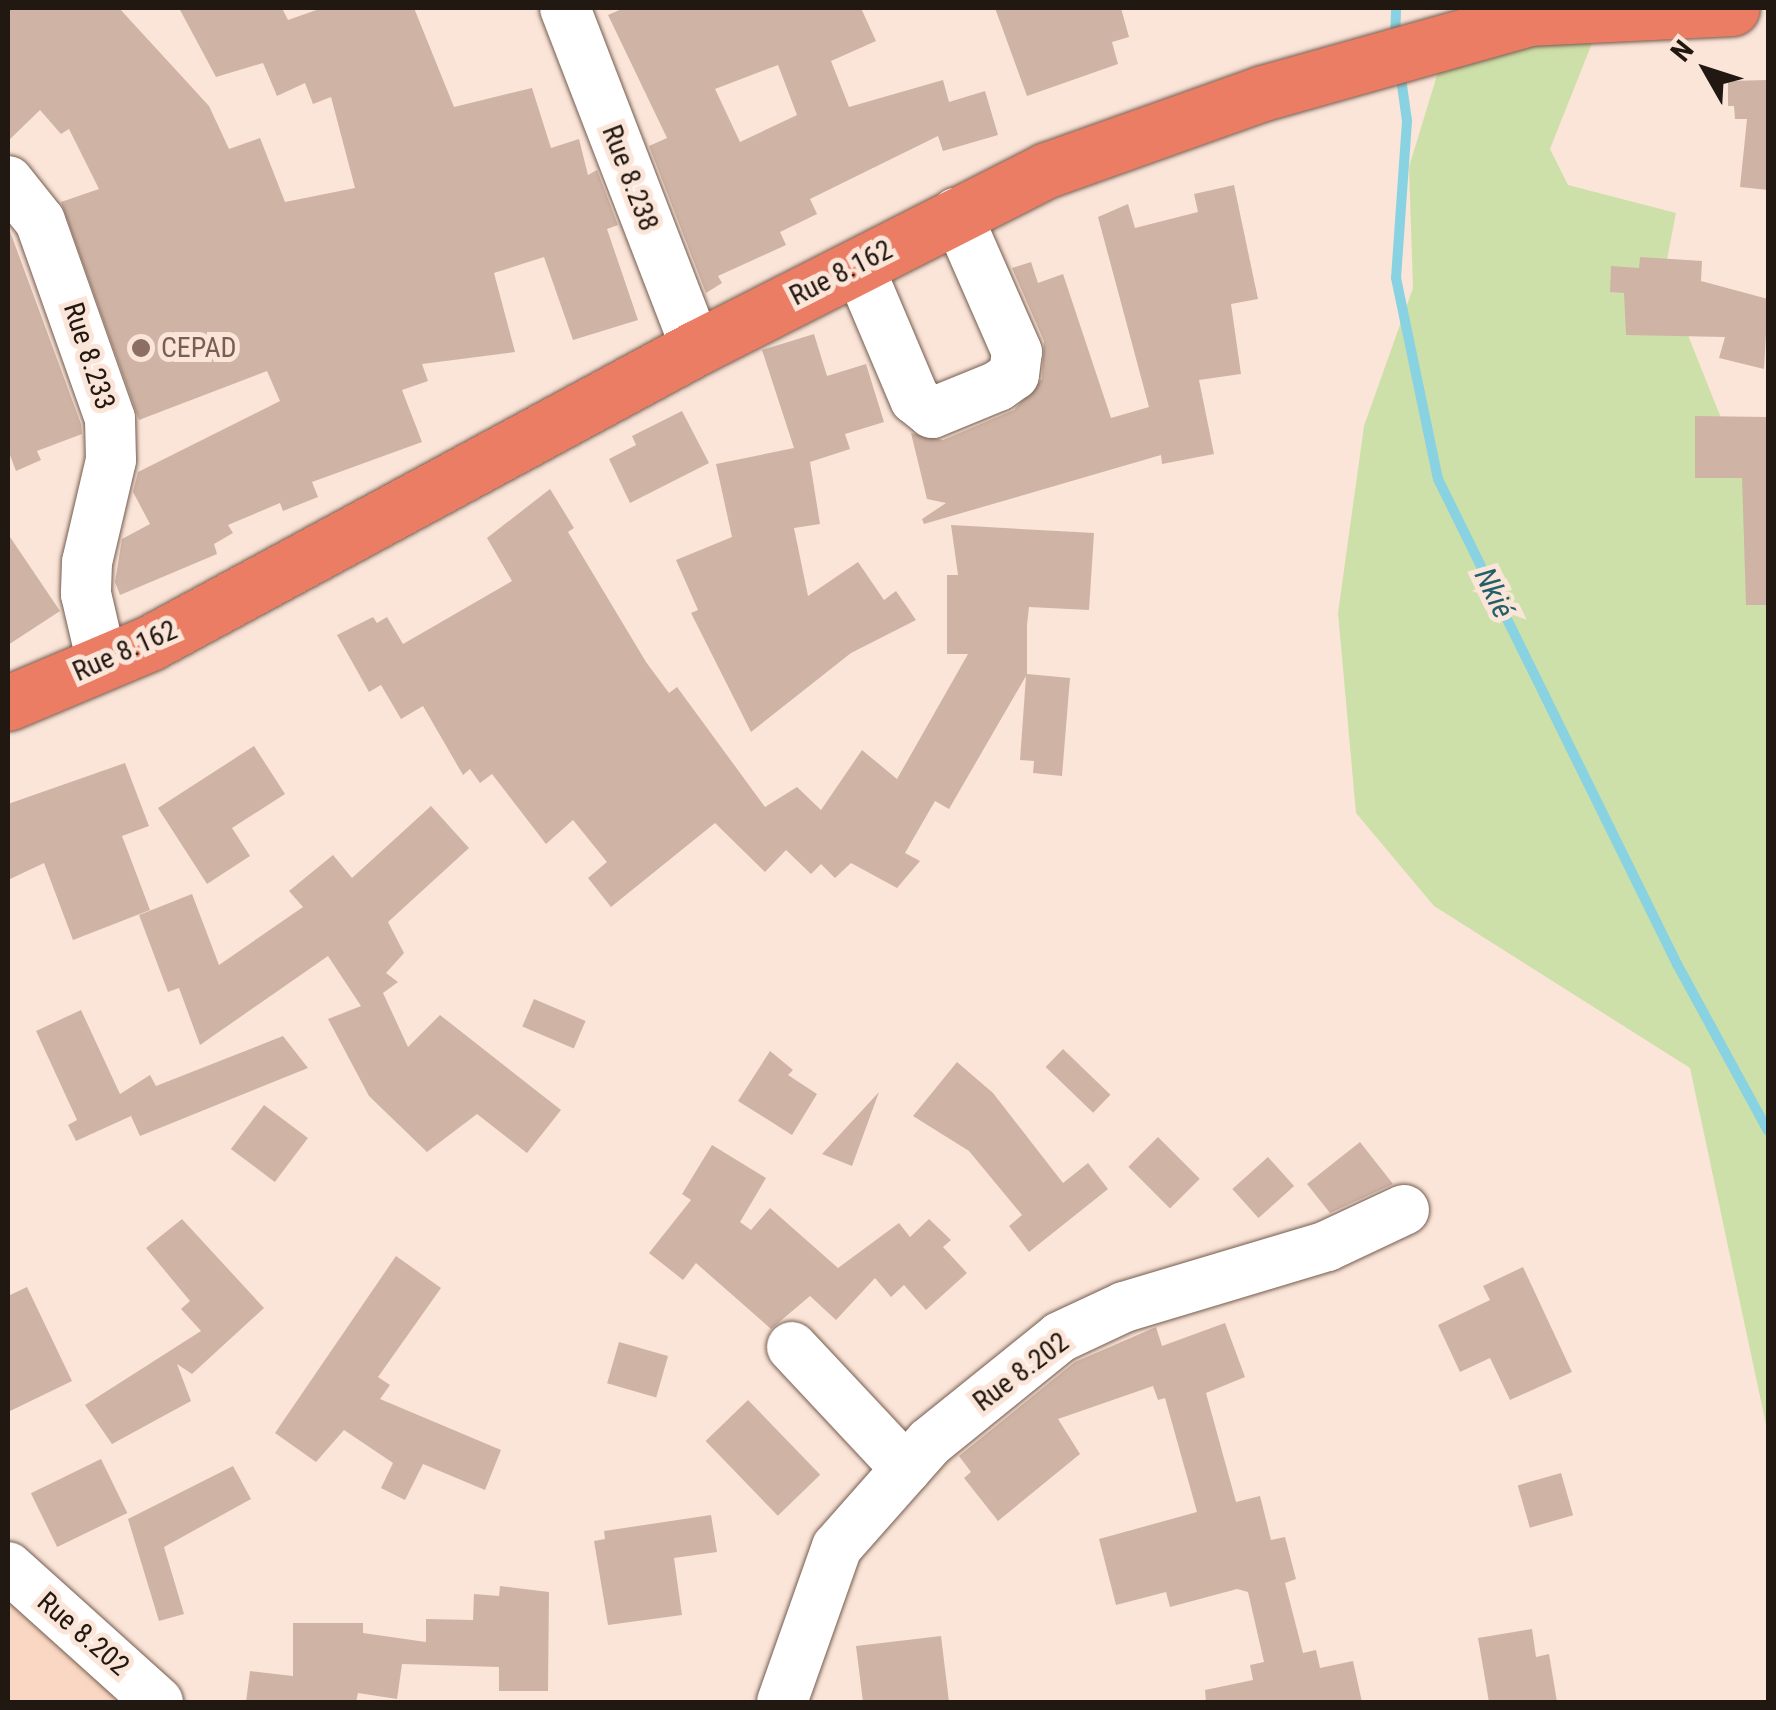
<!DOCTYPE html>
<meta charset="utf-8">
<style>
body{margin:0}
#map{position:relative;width:1776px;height:1710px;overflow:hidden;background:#fbe5d8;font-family:"Roboto Condensed",sans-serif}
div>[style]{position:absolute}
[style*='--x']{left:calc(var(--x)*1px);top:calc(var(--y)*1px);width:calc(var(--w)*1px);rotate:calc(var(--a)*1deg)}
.built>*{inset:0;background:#fad7c3}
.green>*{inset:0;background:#cee0a9}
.stream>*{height:10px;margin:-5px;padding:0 5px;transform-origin:5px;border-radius:5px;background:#88d2e1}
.building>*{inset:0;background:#cfb4a5;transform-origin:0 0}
.roads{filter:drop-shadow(0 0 2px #745c4f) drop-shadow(0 0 2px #745c4f)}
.minor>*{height:50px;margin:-25px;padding:0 25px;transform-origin:25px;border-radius:25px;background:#fff}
.highway>*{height:55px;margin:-27.5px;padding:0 27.5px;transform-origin:27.5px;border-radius:27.5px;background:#ea7d64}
.dots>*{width:28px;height:28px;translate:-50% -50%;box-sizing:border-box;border:5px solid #fbe5d8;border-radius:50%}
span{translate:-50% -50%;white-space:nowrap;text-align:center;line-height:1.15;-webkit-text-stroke:10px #fbe5d8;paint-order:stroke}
.street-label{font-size:28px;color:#211812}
.education-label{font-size:28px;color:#785e54}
.left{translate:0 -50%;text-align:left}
.water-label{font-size:30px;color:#225f6a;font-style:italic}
.frame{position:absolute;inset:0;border:10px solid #211812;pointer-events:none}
.north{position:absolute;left:1656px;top:20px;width:100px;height:100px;-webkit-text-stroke:8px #fbe5d8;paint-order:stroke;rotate:309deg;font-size:28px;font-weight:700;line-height:40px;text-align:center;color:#211812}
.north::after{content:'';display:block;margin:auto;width:35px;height:45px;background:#211812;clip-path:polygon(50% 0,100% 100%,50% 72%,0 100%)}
</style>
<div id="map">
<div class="built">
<div style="clip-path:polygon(8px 1546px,160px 1702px,8px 1702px)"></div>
</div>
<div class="green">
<div style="clip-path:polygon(1606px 8px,1550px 149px,1568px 185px,1676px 213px,1664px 275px,1731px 443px,1768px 492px,1768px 1434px,1690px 1068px,1434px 906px,1356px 813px,1338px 613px,1364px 426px,1413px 288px,1409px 167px,1445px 49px)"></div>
</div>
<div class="stream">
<div style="--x:1395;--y:40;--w:32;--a:-88"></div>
<div style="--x:1400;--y:71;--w:50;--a:82"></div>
<div style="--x:1407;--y:121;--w:157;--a:94"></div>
<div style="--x:1396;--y:278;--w:205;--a:78.2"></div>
<div style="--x:1438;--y:479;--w:541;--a:63.77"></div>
<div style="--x:1677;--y:964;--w:190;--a:61.4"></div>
</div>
<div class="building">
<div style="clip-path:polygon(8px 8px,119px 8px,209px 106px,229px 149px,260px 138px,285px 202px,355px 188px,331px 97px,313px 104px,305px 83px,277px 96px,263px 63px,216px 77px,179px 8px,282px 8px,288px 20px,322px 8px,414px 8px,454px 107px,532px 88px,551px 148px,579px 139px,588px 175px,597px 170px,618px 225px,607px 229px,638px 320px,573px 340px,544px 257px,494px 273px,515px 352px,422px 364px,428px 381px,402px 390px,422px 442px,312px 482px,318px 497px,283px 511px,280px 503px,228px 525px,233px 533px,214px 544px,217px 554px,120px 595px,115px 582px,122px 539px,150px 524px,133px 492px,138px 472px,280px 401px,267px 371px,139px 420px,61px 202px,99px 189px,69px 129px,61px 134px,40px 110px,8px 141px)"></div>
<div style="clip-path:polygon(evenodd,624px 8px,861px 8px,876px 41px,831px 61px,849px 107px,943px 80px,949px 102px,985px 91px,998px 135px,943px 151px,938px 136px,810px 199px,817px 214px,780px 232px,786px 245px,718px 276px,722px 283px,706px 293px,649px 146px,667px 138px,608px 15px,624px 8px,778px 65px,797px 115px,740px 142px,715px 89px,778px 65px)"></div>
<div style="clip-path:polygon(995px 8px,1121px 8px,1129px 37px,1112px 42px,1118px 64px,1027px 96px)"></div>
<div style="clip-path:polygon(1768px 80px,1768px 190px,1740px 187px,1747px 119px,1735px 119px,1734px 106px,1728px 106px,1728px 81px)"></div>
<div style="clip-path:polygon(1234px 185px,1258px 299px,1231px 304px,1241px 374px,1199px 380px,1214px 454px,1162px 464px,1161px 455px,924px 524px,922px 519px,946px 503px,927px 499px,911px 433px,943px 440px,1014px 410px,1042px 379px,1044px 341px,1012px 268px,1031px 262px,1038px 283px,1063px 274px,1111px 418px,1149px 407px,1098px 217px,1128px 204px,1135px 228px,1198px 212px,1194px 194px)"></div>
<div style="clip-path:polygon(8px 226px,81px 424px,82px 434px,37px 451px,41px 460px,16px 471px,8px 450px)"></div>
<div style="clip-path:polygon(1640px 257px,1702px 261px,1701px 281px,1768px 299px,1764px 369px,1719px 358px,1725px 337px,1626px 335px,1624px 293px,1610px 292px,1611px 266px,1639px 268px)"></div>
<div style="clip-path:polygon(814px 334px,827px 376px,866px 364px,884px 422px,845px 434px,850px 449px,810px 462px,820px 524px,794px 528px,808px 596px,858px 562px,884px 600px,896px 591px,916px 620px,851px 653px,751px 732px,691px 613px,698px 610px,676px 560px,732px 537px,716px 464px,794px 448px,762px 350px)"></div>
<div style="clip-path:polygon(682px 411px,709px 463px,630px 503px,609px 459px,636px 445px,632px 436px)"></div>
<div style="clip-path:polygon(1695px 416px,1768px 417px,1768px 605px,1746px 605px,1742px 478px,1695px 478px)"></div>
<div style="clip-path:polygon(550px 489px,574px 528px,568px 532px,646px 662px,669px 693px,677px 687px,765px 807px,797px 787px,821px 810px,862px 750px,897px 779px,968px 654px,947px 654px,947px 575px,958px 575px,951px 525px,1094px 533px,1089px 610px,1029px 607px,1027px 625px,1027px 674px,1070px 678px,1062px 776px,1033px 773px,1034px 761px,1020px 760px,1026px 676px,949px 809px,935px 801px,905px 853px,920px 861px,897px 888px,851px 863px,835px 878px,821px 864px,811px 874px,786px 850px,765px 872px,715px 823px,611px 907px,588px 878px,607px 862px,573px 820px,546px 844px,492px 774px,480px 783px,470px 769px,463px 775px,423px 706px,401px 719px,381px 685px,369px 692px,337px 635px,373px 617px,377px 623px,387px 617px,403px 644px,512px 581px,487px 538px)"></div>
<div style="clip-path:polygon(8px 534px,60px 611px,8px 645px)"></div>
<div style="clip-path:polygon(254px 746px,285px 794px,232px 828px,250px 856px,207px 884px,158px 808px)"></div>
<div style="clip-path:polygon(125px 763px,149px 826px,122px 836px,150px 910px,73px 940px,44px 863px,8px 880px,8px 804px)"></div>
<div style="clip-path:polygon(431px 806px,469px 848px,388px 922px,404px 953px,386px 973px,398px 982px,383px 993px,408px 1047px,440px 1015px,561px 1110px,527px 1153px,477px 1114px,427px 1152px,369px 1096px,328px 1019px,361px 1006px,328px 956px,200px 1045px,179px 988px,168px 992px,139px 915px,192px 894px,219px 965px,303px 907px,289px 891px,333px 855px,352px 878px)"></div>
<div style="left:534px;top:999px;width:56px;height:30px;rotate:23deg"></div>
<div style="clip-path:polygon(81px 1010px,120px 1094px,150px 1075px,156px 1086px,283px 1036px,308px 1068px,140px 1136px,131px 1116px,76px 1141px,68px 1125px,77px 1120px,36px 1031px)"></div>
<div style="left:1063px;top:1049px;width:66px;height:25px;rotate:44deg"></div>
<div style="clip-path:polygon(770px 1051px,793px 1070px,788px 1075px,817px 1094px,792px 1135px,738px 1101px)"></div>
<div style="clip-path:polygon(957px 1062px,993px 1093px,1063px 1183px,1088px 1163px,1108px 1189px,1029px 1252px,1009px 1226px,1022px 1215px,969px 1151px,913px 1116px)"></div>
<div style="clip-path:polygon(879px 1092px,852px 1166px,822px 1154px)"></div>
<div style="left:264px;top:1105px;width:55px;height:55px;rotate:37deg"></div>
<div style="left:1158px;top:1137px;width:59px;height:42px;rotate:45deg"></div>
<div style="clip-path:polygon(1360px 1142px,1393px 1184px,1330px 1213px,1307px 1184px)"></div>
<div style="clip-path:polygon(712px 1145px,766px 1178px,740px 1222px,751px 1230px,770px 1208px,838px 1268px,899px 1223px,910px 1237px,929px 1219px,951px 1240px,943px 1247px,967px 1273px,926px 1310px,904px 1285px,891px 1297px,875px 1278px,836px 1320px,810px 1296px,771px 1329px,696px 1263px,683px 1280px,649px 1253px,691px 1200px,682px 1194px)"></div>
<div style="left:1268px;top:1157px;width:39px;height:48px;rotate:48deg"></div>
<div style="clip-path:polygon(182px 1219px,264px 1308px,192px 1374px,177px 1364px,191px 1401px,112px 1444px,85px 1405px,201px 1331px,181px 1309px,190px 1301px,146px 1248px)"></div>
<div style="clip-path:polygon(396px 1256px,441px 1288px,378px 1377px,390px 1385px,380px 1399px,501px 1450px,485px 1490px,423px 1464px,405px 1500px,381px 1488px,393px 1463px,344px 1430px,316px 1462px,275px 1433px)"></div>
<div style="clip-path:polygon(1523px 1267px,1572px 1372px,1510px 1400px,1490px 1358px,1460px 1372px,1438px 1325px,1490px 1300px,1483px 1286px)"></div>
<div style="clip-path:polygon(27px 1287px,72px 1381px,8px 1412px,8px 1296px)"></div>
<div style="clip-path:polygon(1225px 1323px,1245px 1377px,1206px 1393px,1236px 1502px,1260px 1496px,1271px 1540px,1285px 1537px,1296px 1579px,1285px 1583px,1303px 1653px,1316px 1650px,1320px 1668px,1353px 1661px,1362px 1702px,1206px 1702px,1205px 1690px,1253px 1680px,1250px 1665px,1264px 1662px,1248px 1592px,1237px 1589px,1170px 1607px,1166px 1592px,1116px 1605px,1099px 1539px,1197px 1512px,1165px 1398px,1158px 1400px,1153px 1386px,1058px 1419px,1080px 1454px,998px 1521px,964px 1478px,971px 1472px,959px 1456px,1075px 1362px,1156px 1327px,1162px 1346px)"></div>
<div style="left:619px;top:1342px;width:51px;height:43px;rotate:16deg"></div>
<div style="left:748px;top:1400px;width:104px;height:59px;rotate:46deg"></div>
<div style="left:101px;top:1459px;width:60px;height:78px;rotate:64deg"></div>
<div style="clip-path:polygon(233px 1466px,251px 1499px,164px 1547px,184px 1614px,159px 1621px,128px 1519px)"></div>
<div style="left:1561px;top:1473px;width:44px;height:45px;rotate:74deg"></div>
<div style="clip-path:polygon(711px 1515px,717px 1552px,674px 1558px,682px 1615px,608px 1625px,594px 1541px,605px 1539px,604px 1531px)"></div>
<div style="clip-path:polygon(500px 1586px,549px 1592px,548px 1691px,499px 1691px,499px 1667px,402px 1664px,397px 1699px,358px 1693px,356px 1702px,246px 1702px,250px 1671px,293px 1676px,293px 1623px,363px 1623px,363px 1633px,426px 1642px,426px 1619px,473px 1620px,474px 1594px,499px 1596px)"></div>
<div style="clip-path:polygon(1532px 1629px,1536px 1657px,1549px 1654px,1557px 1702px,1489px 1702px,1478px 1638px)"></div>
<div style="clip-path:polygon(941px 1636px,949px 1702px,863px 1702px,856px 1646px)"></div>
</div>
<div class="roads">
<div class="minor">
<div style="--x:565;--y:8;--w:364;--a:68.9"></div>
<div style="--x:8;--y:181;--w:51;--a:51.3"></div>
<div style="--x:40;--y:221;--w:210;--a:70.5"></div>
<div style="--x:110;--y:419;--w:41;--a:88.6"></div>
<div style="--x:111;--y:460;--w:105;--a:103.2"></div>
<div style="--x:87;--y:562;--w:32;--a:92"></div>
<div style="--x:86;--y:594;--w:71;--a:76.9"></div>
<div style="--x:858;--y:265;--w:146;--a:67"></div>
<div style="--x:915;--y:399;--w:22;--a:39"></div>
<div style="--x:932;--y:413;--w:71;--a:-22.2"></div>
<div style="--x:998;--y:386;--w:19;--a:-35"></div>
<div style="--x:1014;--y:375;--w:23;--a:-83"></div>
<div style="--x:1017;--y:352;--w:152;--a:-113.7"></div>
<div style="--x:792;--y:1347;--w:167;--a:46.9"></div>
<div style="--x:8;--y:1567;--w:202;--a:42"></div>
<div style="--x:782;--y:1702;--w:164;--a:-70.5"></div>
<div style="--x:837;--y:1547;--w:140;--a:-48.5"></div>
<div style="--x:930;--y:1442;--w:167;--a:-38.9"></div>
<div style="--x:1060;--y:1337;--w:71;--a:-25.1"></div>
<div style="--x:1124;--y:1307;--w:212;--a:-16.7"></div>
<div style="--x:1327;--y:1246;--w:85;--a:-25.1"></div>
</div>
<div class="highway">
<div style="--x:8;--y:703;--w:154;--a:-22.9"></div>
<div style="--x:150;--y:643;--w:621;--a:-28.38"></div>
<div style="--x:696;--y:348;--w:394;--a:-26.9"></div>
<div style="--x:1047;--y:170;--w:229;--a:-19.6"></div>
<div style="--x:1263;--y:93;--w:277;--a:-15.7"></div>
<div style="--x:1530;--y:18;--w:202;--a:-2.8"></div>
</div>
</div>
<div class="dots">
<div style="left:141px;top:348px;background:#8d6e63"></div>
</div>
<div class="street-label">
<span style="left:630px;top:178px;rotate:69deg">Rue 8.238</span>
<span style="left:841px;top:273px;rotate:-27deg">Rue 8.162</span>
<span style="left:89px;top:356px;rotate:72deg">Rue 8.233</span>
<span style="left:125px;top:651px;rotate:-24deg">Rue 8.162</span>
<span style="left:1021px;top:1372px;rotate:-37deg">Rue 8.202</span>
<span style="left:83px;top:1634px;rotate:41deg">Rue 8.202</span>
</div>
<div class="education-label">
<span class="left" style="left:161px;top:348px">CEPAD</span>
</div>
<div class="water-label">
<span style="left:1494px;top:593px;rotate:64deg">Nkié</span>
</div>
<div class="frame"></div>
<div class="north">N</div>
</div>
